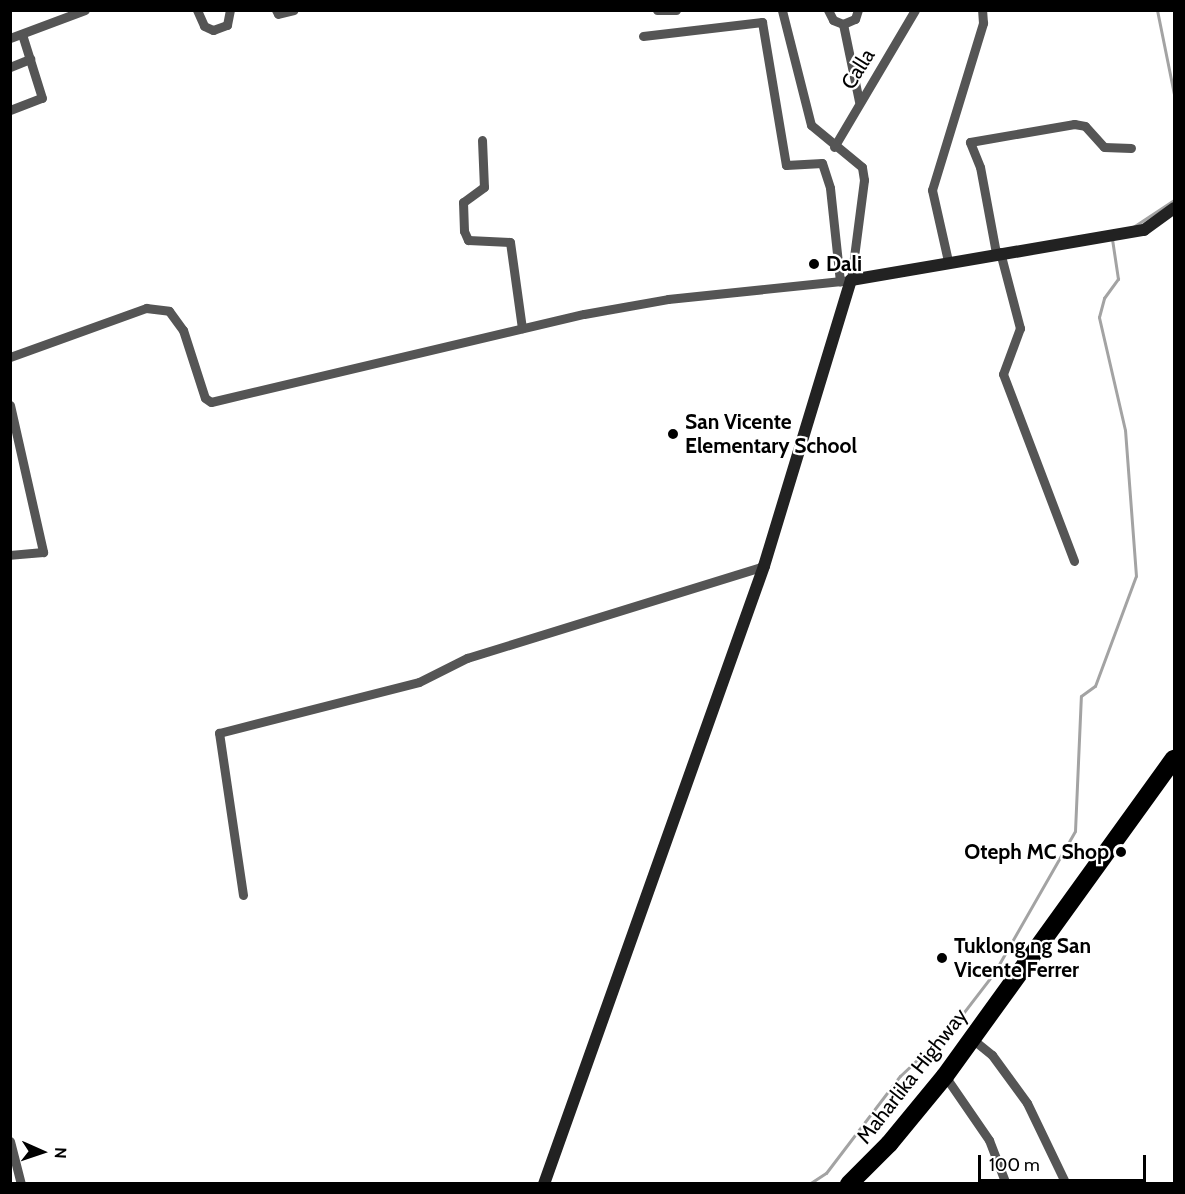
<!DOCTYPE html>
<style>
body{margin:0}
#map{position:relative;width:1185px;height:1194px;overflow:hidden;background:#fff;font-family:Cabin,sans-serif}
div>[style]{position:absolute}
[style*='--x']{left:calc(var(--x)*1px);top:calc(var(--y)*1px);width:calc(var(--w)*1px);rotate:calc(var(--a)*1deg)}
.stream>*{height:3px;margin:-1.5px;padding:0 1.5px;transform-origin:1.5px;border-radius:1.5px;background:#a3a3a3}
.street>*{height:9px;margin:-4.5px;padding:0 4.5px;transform-origin:4.5px;border-radius:4.5px;background:#555}
.secondary>*{height:12px;margin:-6px;padding:0 6px;transform-origin:6px;border-radius:6px;background:#222}
.highway>*{height:18px;margin:-9px;padding:0 9px;transform-origin:9px;border-radius:9px;background:#000}
.dots>*{width:16px;height:16px;translate:-50% -50%;box-sizing:border-box;border:3px solid #fff;border-radius:50%}
span{translate:-50% -50%;white-space:nowrap;text-align:center;line-height:1.15;-webkit-text-stroke:4.5px #fff;paint-order:stroke}
.street-label{font-size:21px;color:#000}
.poi-label{font-size:21px;color:#000;font-weight:700}
.left{translate:0 -50%;text-align:left}
.right{translate:-100% -50%;text-align:right}
.frame{position:absolute;inset:0;border:12px solid #000;pointer-events:none}
.north{position:absolute;left:12px;top:1122px;width:60px;height:60px;-webkit-text-stroke:4px #fff;paint-order:stroke;rotate:93deg;font-size:16px;font-weight:700;line-height:24px;text-align:center;color:#000}
.north::after{content:'';display:block;margin:auto;width:21px;height:27px;background:#000;clip-path:polygon(50% 0,100% 100%,50% 72%,0 100%)}
.scale{position:absolute;left:978px;top:1155px;width:168px;height:27px;box-sizing:border-box;border:3px solid #000;border-top:0;padding-left:8px;font-size:18px;line-height:21px;white-space:nowrap;color:#000;-webkit-text-stroke:4px #fff;paint-order:stroke}
</style>
<div id="map">
<div class="stream">
<div style="--x:1157;--y:10;--w:86;--a:78.6"></div>
<div style="--x:1133;--y:227;--w:49;--a:-33.4"></div>
<div style="--x:809;--y:1184;--w:20;--a:-33"></div>
<div style="--x:826;--y:1173;--w:122;--a:-52.7"></div>
<div style="--x:900;--y:1076;--w:74;--a:-43.4"></div>
<div style="--x:954;--y:1025;--w:66;--a:-52.4"></div>
<div style="--x:994;--y:973;--w:163;--a:-60.3"></div>
<div style="--x:1075;--y:831;--w:135;--a:-87.5"></div>
<div style="--x:1081;--y:696;--w:17;--a:-36"></div>
<div style="--x:1095;--y:686;--w:117;--a:-69.6"></div>
<div style="--x:1136;--y:576;--w:146;--a:-94.3"></div>
<div style="--x:1125;--y:430;--w:116;--a:-103"></div>
<div style="--x:1099;--y:317;--w:20;--a:-75"></div>
<div style="--x:1104;--y:298;--w:24;--a:-54"></div>
<div style="--x:1118;--y:279;--w:40;--a:-98.5"></div>
</div>
<div class="street">
<div style="--x:197;--y:10;--w:17;--a:66"></div>
<div style="--x:204;--y:26;--w:10;--a:24"></div>
<div style="--x:213;--y:30;--w:15;--a:-20"></div>
<div style="--x:227;--y:25;--w:15;--a:-79"></div>
<div style="--x:276;--y:10;--w:4;--a:63"></div>
<div style="--x:278;--y:14;--w:16;--a:-14"></div>
<div style="--x:657;--y:10;--w:19;--a:0"></div>
<div style="--x:828;--y:10;--w:11;--a:63"></div>
<div style="--x:833;--y:20;--w:11;--a:22"></div>
<div style="--x:843;--y:24;--w:13;--a:-23"></div>
<div style="--x:855;--y:19;--w:9;--a:-72"></div>
<div style="--x:843;--y:24;--w:79;--a:78.3"></div>
<div style="--x:643;--y:36;--w:120;--a:-6.7"></div>
<div style="--x:762;--y:22;--w:145;--a:80.5"></div>
<div style="--x:786;--y:165;--w:36;--a:-3"></div>
<div style="--x:822;--y:163;--w:26;--a:72"></div>
<div style="--x:830;--y:188;--w:94;--a:83.9"></div>
<div style="--x:10;--y:38;--w:80;--a:-20.5"></div>
<div style="--x:10;--y:67;--w:22;--a:-22"></div>
<div style="--x:10;--y:110;--w:34;--a:-21"></div>
<div style="--x:42;--y:98;--w:67;--a:-107.4"></div>
<div style="--x:482;--y:140;--w:47;--a:87.6"></div>
<div style="--x:484;--y:187;--w:26;--a:144"></div>
<div style="--x:463;--y:202;--w:29;--a:88"></div>
<div style="--x:464;--y:231;--w:10;--a:66"></div>
<div style="--x:468;--y:240;--w:42;--a:2.7"></div>
<div style="--x:510;--y:242;--w:87;--a:82.1"></div>
<div style="--x:834;--y:147;--w:159;--a:-59.4"></div>
<div style="--x:1000;--y:252;--w:79;--a:75.3"></div>
<div style="--x:1020;--y:328;--w:49;--a:110.3"></div>
<div style="--x:1003;--y:374;--w:200;--a:69.2"></div>
<div style="--x:996;--y:253;--w:87;--a:-100.5"></div>
<div style="--x:980;--y:167;--w:27;--a:-112"></div>
<div style="--x:970;--y:142;--w:106;--a:-9.8"></div>
<div style="--x:1074;--y:124;--w:11;--a:10"></div>
<div style="--x:1085;--y:126;--w:28;--a:48"></div>
<div style="--x:1104;--y:147;--w:27;--a:2"></div>
<div style="--x:948;--y:261;--w:73;--a:-102.7"></div>
<div style="--x:932;--y:190;--w:175;--a:-73"></div>
<div style="--x:983;--y:23;--w:13;--a:-94"></div>
<div style="--x:10;--y:357;--w:145;--a:-19.8"></div>
<div style="--x:146;--y:308;--w:23;--a:7"></div>
<div style="--x:169;--y:311;--w:24;--a:54"></div>
<div style="--x:183;--y:330;--w:71;--a:72.1"></div>
<div style="--x:205;--y:398;--w:7;--a:34"></div>
<div style="--x:211;--y:402;--w:383;--a:-13.3"></div>
<div style="--x:584;--y:314;--w:85;--a:-10.1"></div>
<div style="--x:668;--y:299;--w:184;--a:-5.9"></div>
<div style="--x:851;--y:280;--w:101;--a:-82.6"></div>
<div style="--x:864;--y:180;--w:13;--a:-99"></div>
<div style="--x:862;--y:167;--w:66;--a:-140.5"></div>
<div style="--x:811;--y:125;--w:119;--a:-104.2"></div>
<div style="--x:10;--y:405;--w:151;--a:77.3"></div>
<div style="--x:43;--y:552;--w:33;--a:175"></div>
<div style="--x:243;--y:895;--w:164;--a:-98.4"></div>
<div style="--x:219;--y:733;--w:206;--a:-14.3"></div>
<div style="--x:419;--y:682;--w:54;--a:-26.6"></div>
<div style="--x:467;--y:658;--w:311;--a:-17.2"></div>
<div style="--x:971;--y:1038;--w:27;--a:39"></div>
<div style="--x:992;--y:1055;--w:59;--a:53.9"></div>
<div style="--x:1027;--y:1103;--w:90;--a:64.3"></div>
<div style="--x:945;--y:1076;--w:78;--a:55.5"></div>
<div style="--x:989;--y:1140;--w:47;--a:68.9"></div>
<div style="--x:10;--y:1141;--w:44;--a:75.7"></div>
</div>
<div class="secondary">
<div style="--x:544;--y:1184;--w:656;--a:-70.4"></div>
<div style="--x:764;--y:566;--w:299;--a:-73.1"></div>
<div style="--x:851;--y:280;--w:297;--a:-9.7"></div>
<div style="--x:1144;--y:230;--w:37;--a:-36"></div>
</div>
<div class="highway">
<div style="--x:849;--y:1184;--w:57;--a:-45"></div>
<div style="--x:889;--y:1144;--w:88;--a:-50.5"></div>
<div style="--x:945;--y:1076;--w:391;--a:-54.2"></div>
</div>
<div class="dots">
<div style="left:814px;top:264px;background:#000"></div>
<div style="left:673px;top:434px;background:#000"></div>
<div style="left:1121px;top:852px;background:#000"></div>
<div style="left:942px;top:958px;background:#000"></div>
</div>
<div class="street-label">
<span style="left:858px;top:69px;rotate:-58deg">Calla</span>
<span style="left:912px;top:1076px;rotate:-52deg">Maharlika Highway</span>
</div>
<div class="poi-label">
<span class="left" style="left:826px;top:264px">Dali</span>
<span class="left" style="left:685px;top:434px">San Vicente<br>Elementary School</span>
<span class="right" style="left:1109px;top:852px">Oteph MC Shop</span>
<span class="left" style="left:954px;top:958px">Tuklong ng San<br>Vicente Ferrer</span>
</div>
<div class="frame"></div>
<div class="north">N</div>
<div class="scale">100 m</div>
</div>
